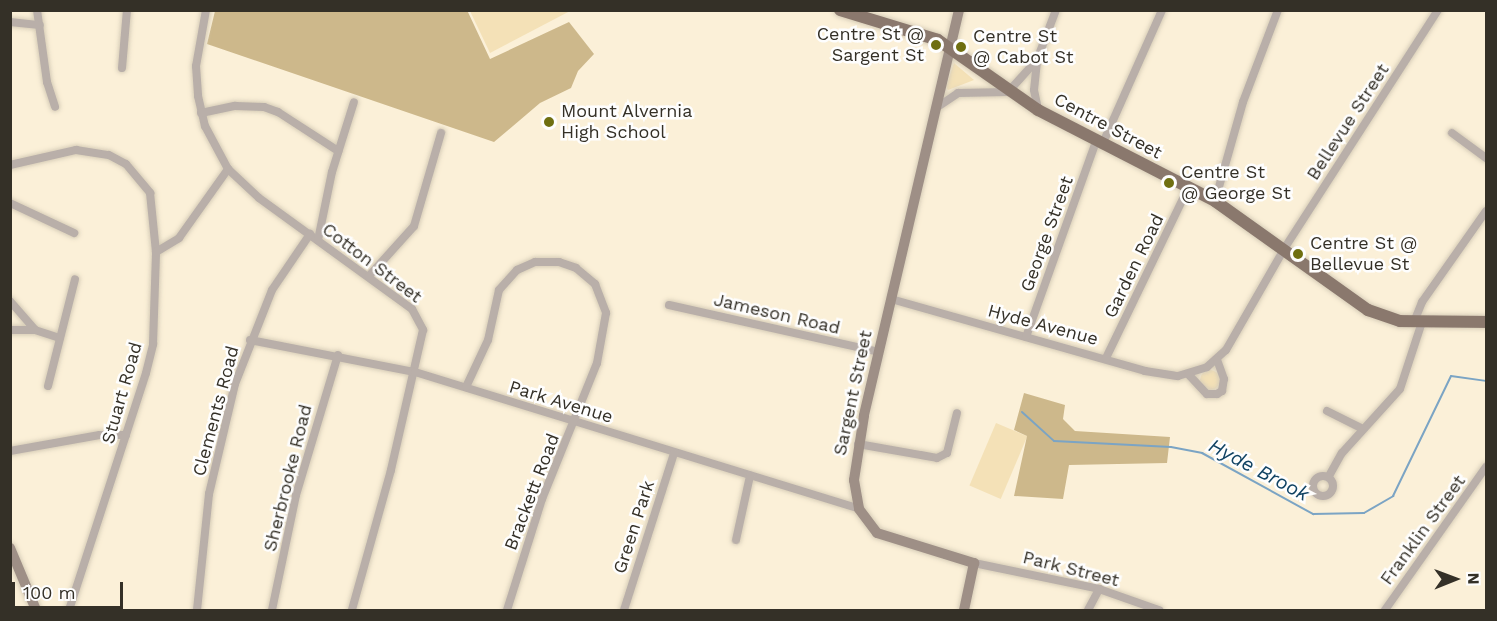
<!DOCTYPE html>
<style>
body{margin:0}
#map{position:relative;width:1497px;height:621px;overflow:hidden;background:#fbf0d8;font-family:"Work Sans",sans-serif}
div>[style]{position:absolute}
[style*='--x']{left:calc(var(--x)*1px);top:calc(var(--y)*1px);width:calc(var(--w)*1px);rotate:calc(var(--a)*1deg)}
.green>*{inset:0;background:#f4e1b7;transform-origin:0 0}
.round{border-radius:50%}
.forest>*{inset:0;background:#cdb88b}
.stream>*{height:2px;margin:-1px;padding:0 1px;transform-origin:1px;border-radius:1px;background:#7ba4c4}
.roads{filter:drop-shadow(0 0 2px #d7cdb8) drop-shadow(0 0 2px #d7cdb8)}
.street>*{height:8px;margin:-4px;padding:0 4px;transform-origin:4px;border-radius:4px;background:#b9afa9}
.street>.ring{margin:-4px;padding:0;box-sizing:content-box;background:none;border:8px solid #b9afa9;border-radius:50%}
.secondary>*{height:10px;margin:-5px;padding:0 5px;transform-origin:5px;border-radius:5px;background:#9e8f86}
.primary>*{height:12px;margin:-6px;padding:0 6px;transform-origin:6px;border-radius:6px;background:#8a786d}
.dots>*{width:16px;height:16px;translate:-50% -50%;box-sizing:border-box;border:3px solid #fefefe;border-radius:50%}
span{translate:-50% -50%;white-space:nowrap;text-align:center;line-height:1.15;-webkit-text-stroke:5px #fefefe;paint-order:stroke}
.poi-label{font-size:18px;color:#343027}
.right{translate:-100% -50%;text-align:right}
.left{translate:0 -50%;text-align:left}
.street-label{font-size:18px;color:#343027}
.water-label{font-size:20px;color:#114363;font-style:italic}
.frame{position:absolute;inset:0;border:12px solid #343027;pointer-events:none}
.north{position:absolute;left:1425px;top:549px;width:60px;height:60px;-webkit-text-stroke:4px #fefefe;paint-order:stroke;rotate:89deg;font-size:16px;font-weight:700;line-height:24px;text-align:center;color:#343027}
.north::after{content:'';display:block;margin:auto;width:21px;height:27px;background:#343027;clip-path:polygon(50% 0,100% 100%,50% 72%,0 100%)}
.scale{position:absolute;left:12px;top:582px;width:111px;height:27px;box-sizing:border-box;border:3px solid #343027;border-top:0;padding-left:8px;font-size:18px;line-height:21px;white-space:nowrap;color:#343027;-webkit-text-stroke:4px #fefefe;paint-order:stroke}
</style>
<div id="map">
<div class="green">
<div style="clip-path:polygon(572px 10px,490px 53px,470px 11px,470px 10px)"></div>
<div style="clip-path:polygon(954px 63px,974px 80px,948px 90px,946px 87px)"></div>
<div class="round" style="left:1200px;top:370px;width:20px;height:20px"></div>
<div style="left:996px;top:423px;width:34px;height:68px;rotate:23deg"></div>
</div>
<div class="forest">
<div style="clip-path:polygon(467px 10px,490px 59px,569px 22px,594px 54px,578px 71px,571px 88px,540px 103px,494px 142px,207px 44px,215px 11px)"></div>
<div style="clip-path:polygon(1024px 393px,1065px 405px,1063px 419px,1075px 431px,1170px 437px,1167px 463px,1069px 465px,1063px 499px,1014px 496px,1027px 436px,1014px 430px)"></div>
</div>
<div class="stream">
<div style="--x:1022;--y:412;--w:43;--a:42.2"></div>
<div style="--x:1054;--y:441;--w:117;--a:2.9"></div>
<div style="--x:1171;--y:447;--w:32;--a:11"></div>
<div style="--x:1202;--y:453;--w:127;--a:28.8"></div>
<div style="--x:1313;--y:514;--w:51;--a:-1.1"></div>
<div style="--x:1364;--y:513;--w:34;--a:-30"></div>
<div style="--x:1393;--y:496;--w:133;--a:-64.2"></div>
<div style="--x:1451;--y:376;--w:35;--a:8"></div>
</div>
<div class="roads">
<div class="street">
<div style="--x:37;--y:10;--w:73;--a:82.1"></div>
<div style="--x:47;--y:82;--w:26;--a:72"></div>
<div style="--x:206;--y:10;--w:57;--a:100.1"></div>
<div style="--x:196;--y:66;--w:30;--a:86"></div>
<div style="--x:198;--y:96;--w:31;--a:77"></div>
<div style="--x:205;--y:126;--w:49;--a:61.9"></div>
<div style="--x:228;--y:169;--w:42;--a:43.1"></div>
<div style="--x:259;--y:198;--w:189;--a:36"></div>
<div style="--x:412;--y:309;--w:24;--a:62"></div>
<div style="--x:423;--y:330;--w:144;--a:102.9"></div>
<div style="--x:391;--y:470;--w:145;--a:105.6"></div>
<div style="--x:10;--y:22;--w:30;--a:6"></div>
<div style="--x:122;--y:68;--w:58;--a:-85.1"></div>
<div style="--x:936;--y:108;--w:27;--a:-34"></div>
<div style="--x:958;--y:93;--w:50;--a:-1.1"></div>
<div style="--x:1008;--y:92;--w:43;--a:-47.8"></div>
<div style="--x:1038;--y:109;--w:19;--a:-102"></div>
<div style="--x:1034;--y:90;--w:30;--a:-84"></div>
<div style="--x:1037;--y:60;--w:53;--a:-69.2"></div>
<div style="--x:201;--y:113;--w:35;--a:-12"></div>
<div style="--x:235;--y:106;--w:29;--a:2"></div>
<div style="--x:264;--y:107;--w:15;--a:20"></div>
<div style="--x:278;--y:112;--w:72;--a:33"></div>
<div style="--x:1452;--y:133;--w:42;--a:36.3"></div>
<div style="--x:1102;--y:145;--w:148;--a:-66"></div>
<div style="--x:10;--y:165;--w:68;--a:-12.8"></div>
<div style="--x:76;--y:150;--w:33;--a:9"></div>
<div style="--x:109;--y:155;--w:19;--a:28"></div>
<div style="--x:126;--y:164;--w:38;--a:50"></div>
<div style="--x:150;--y:193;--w:59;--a:84.2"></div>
<div style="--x:1215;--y:201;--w:103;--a:-74.2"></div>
<div style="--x:1243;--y:102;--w:98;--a:-69.2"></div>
<div style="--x:10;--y:203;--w:71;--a:25.1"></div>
<div style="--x:318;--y:240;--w:69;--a:-78.4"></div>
<div style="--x:332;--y:172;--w:73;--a:-72.6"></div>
<div style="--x:369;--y:276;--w:67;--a:-48"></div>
<div style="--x:414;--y:226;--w:97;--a:-73.8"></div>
<div style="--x:891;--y:299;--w:264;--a:15.8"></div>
<div style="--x:1145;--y:371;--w:33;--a:9"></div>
<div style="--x:1178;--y:376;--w:30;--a:-17"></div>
<div style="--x:1207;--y:367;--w:25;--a:-42"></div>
<div style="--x:1226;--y:350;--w:116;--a:-60.1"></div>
<div style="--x:1284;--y:249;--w:284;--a:-57.2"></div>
<div style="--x:10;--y:301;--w:38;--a:49"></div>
<div style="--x:669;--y:305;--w:215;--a:12.6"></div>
<div style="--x:1414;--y:322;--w:22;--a:-68"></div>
<div style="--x:1422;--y:302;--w:111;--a:-54.9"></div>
<div style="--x:10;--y:330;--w:25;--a:0"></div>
<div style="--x:35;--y:330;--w:26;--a:18"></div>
<div style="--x:1026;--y:337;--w:207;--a:-70.3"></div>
<div style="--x:250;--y:340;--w:168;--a:11"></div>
<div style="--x:415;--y:372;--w:465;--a:17.1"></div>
<div style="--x:1106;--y:358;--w:189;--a:-64.2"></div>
<div style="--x:1189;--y:375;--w:26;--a:47"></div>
<div style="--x:1207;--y:394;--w:10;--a:0"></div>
<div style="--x:1217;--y:394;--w:6;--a:-31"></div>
<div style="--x:1222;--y:391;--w:12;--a:-81"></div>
<div style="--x:1224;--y:379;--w:20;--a:-110"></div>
<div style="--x:48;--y:386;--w:110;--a:-75.8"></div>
<div style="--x:466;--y:387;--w:52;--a:-64.9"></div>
<div style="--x:488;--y:340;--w:51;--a:-77.6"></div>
<div style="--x:499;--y:290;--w:27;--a:-48"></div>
<div style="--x:517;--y:270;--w:20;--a:-24"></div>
<div style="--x:535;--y:262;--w:24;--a:0"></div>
<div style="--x:559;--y:262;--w:18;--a:19"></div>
<div style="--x:576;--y:268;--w:25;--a:40"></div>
<div style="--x:595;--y:284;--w:31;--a:69"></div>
<div style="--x:606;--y:313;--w:51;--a:100.2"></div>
<div style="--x:597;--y:363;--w:147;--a:112"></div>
<div style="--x:542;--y:499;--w:116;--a:107.5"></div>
<div style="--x:1327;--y:411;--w:40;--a:26.6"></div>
<div style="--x:858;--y:444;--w:80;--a:10"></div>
<div style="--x:937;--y:458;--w:11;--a:-27"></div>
<div style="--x:947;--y:453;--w:41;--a:-76"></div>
<div style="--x:10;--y:451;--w:91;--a:-10.1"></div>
<div style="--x:100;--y:435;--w:26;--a:0"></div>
<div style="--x:1329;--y:476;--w:26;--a:-61"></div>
<div style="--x:1342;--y:453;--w:86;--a:-47.8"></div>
<div style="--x:1400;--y:389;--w:71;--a:-71.8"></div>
<div class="ring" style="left:1313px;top:476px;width:12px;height:12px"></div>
<div style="--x:736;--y:540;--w:66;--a:-77.7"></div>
<div style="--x:974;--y:563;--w:128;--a:11.7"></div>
<div style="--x:1099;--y:589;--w:64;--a:19.3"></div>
<div style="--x:69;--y:610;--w:249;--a:-72"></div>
<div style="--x:146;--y:373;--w:30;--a:-76"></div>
<div style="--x:153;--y:344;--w:92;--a:-88.1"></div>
<div style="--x:156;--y:252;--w:27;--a:-31"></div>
<div style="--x:179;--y:238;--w:85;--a:-54.6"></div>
<div style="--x:197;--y:610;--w:117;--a:-84.1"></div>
<div style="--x:209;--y:494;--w:113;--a:-76.7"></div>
<div style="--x:235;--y:384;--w:101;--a:-68.5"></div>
<div style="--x:272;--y:290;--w:68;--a:-55.8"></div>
<div style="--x:272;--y:610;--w:117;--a:-78.2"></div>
<div style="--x:296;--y:495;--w:146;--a:-73.3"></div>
<div style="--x:624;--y:610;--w:165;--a:-72.3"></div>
<div style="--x:1088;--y:610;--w:24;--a:-62"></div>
<div style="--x:1385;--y:610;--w:175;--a:-54.8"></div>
</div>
<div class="secondary">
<div style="--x:959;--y:10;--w:417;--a:103.2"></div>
<div style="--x:864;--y:416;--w:65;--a:98.9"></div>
<div style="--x:854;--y:480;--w:29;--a:80"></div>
<div style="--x:859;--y:509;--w:30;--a:53"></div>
<div style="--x:877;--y:533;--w:102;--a:17.2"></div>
<div style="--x:974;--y:563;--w:48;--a:102"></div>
<div style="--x:10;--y:548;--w:67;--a:67.2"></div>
</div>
<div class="primary">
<div style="--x:840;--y:10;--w:102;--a:17"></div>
<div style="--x:938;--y:40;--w:122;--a:35"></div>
<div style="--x:1038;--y:110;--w:199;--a:27.2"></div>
<div style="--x:1215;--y:201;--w:188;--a:35.5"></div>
<div style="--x:1368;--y:310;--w:34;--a:19"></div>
<div style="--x:1400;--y:321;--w:86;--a:0.7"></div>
</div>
</div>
<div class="dots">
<div style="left:936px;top:45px;background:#6f6f11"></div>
<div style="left:961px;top:47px;background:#6f6f11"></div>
<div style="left:549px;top:122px;background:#6f6f11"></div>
<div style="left:1169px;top:183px;background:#6f6f11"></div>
<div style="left:1298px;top:254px;background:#6f6f11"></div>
</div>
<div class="poi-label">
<span class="right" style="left:924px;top:45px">Centre St @<br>Sargent St</span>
<span class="left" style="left:973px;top:47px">Centre St<br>@ Cabot St</span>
<span class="left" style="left:561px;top:122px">Mount Alvernia<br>High School</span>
<span class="left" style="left:1181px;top:183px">Centre St<br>@ George St</span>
<span class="left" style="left:1310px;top:254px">Centre St @<br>Bellevue St</span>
</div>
<div class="street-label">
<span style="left:1348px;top:122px;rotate:-57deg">Bellevue Street</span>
<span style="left:1108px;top:126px;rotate:28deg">Centre Street</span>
<span style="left:1047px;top:234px;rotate:-70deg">George Street</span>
<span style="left:372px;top:263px;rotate:37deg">Cotton Street</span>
<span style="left:1134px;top:266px;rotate:-64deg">Garden Road</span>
<span style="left:777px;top:314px;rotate:13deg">Jameson Road</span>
<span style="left:1043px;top:325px;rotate:15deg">Hyde Avenue</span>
<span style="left:122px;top:393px;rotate:-74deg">Stuart Road</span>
<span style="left:853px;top:393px;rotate:-78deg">Sargent Street</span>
<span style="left:561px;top:402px;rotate:17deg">Park Avenue</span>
<span style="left:216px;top:411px;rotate:-75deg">Clements Road</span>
<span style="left:288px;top:478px;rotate:-76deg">Sherbrooke Road</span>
<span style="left:532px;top:492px;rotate:-69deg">Brackett Road</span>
<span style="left:634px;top:527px;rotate:-72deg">Green Park</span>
<span style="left:1423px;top:530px;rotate:-54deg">Franklin Street</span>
<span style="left:1071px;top:569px;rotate:14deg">Park Street</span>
</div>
<div class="water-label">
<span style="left:1259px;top:470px;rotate:28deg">Hyde Brook</span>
</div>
<div class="frame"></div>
<div class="north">N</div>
<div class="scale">100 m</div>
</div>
